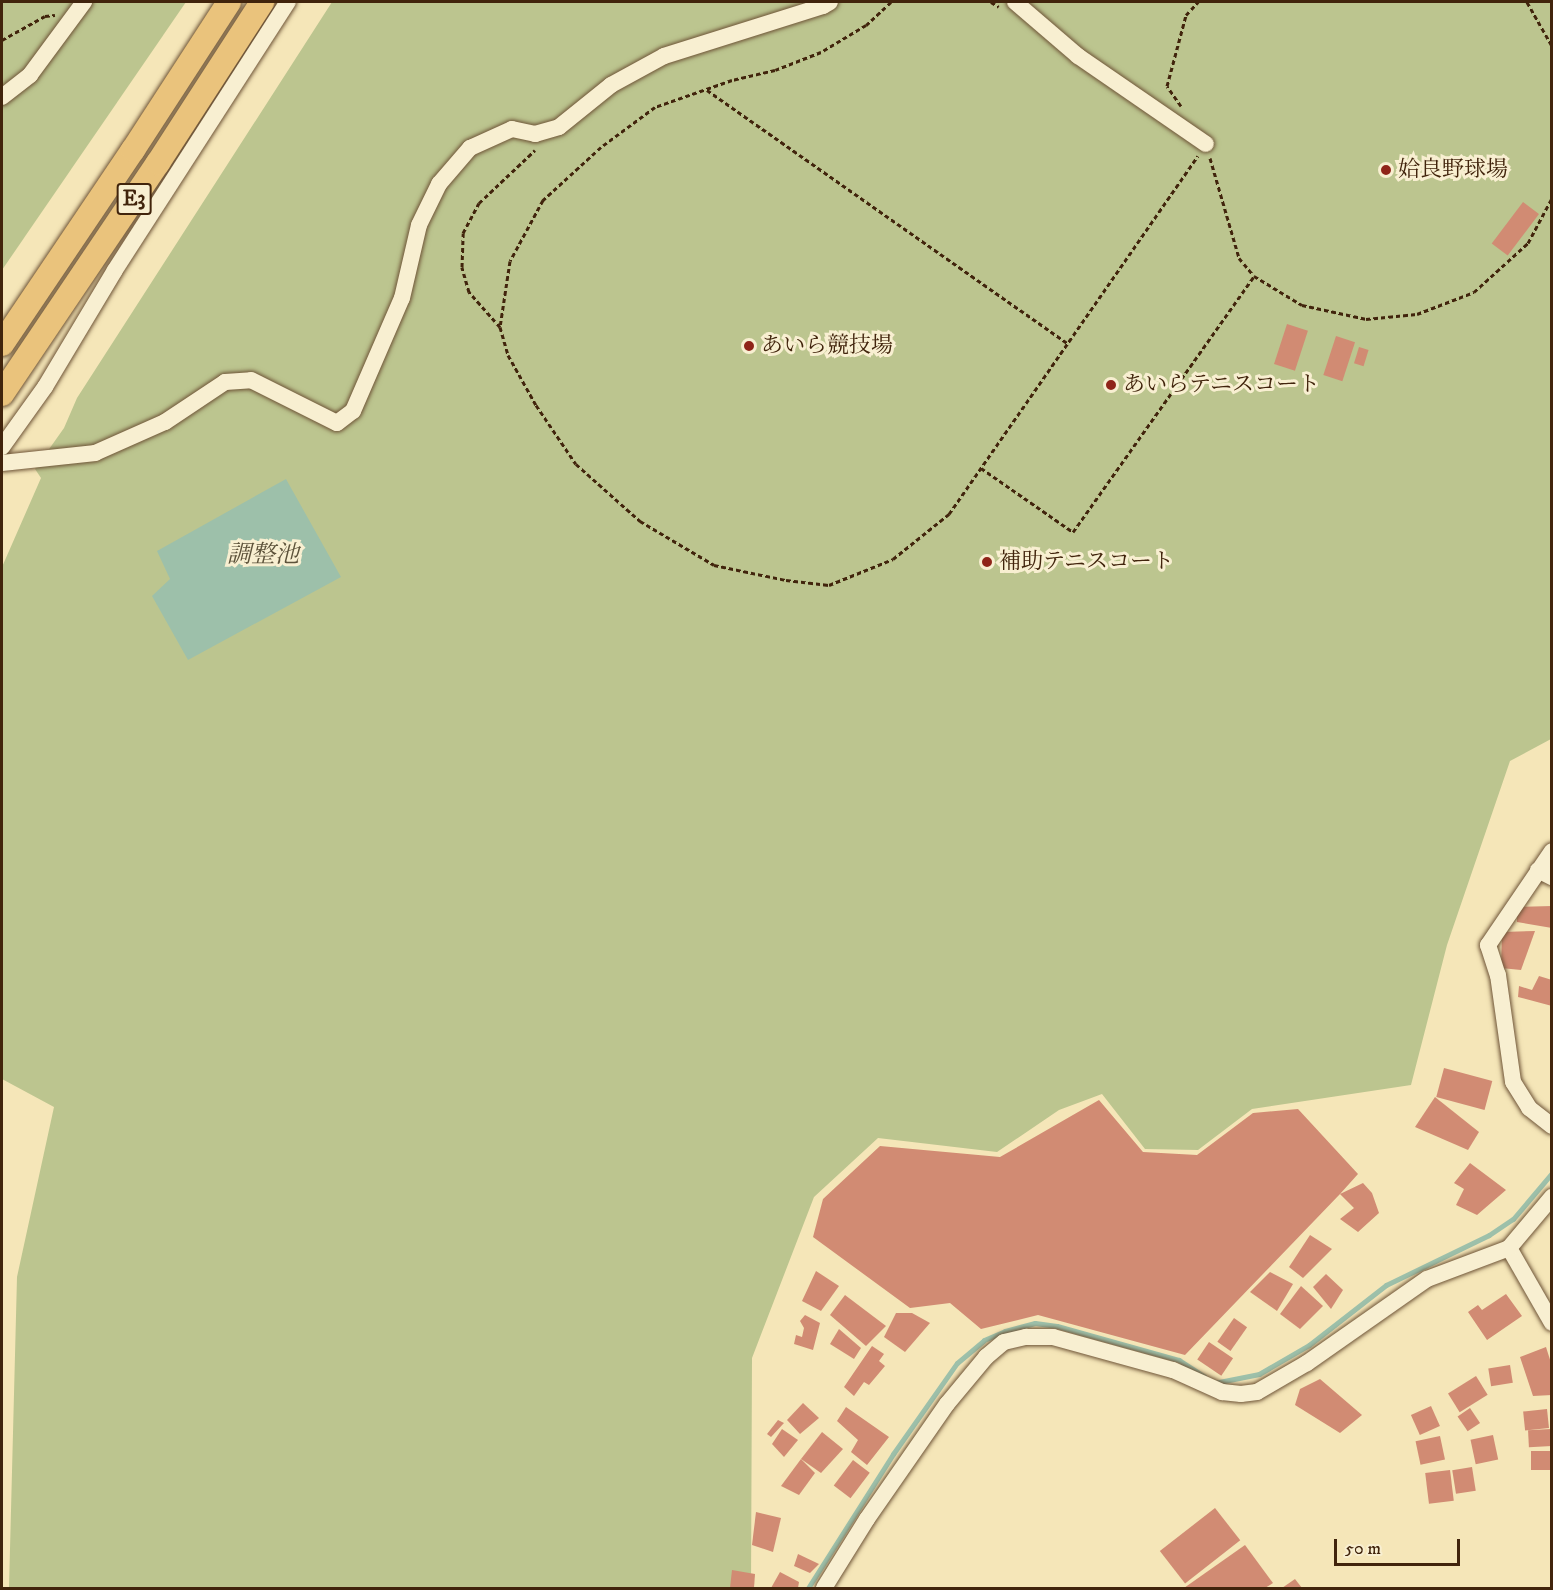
<!DOCTYPE html>
<meta charset="utf-8">
<style>
body{margin:0}
#map{position:relative;width:1553px;height:1590px;overflow:hidden;background:#f5e6b8;font-family:"IM FELL DW Pica","Noto Serif JP",serif}
div>[style]{position:absolute}
[style*='--x']{left:calc(var(--x)*1px);top:calc(var(--y)*1px);width:calc(var(--w)*1px);rotate:calc(var(--a)*1deg)}
.green>*{inset:0;background:#bcc58f}
.water>*{inset:0;background:#9dc0aa}
.stream>*{height:5px;margin:-2.5px;padding:0 2.5px;transform-origin:2.5px;border-radius:2.5px;background:#9dc0aa}
.building>*{inset:0;background:#d18b73;transform-origin:0 0}
.path>*{height:3px;margin-top:-1.5px;transform-origin:0;background:repeating-linear-gradient(90deg,#41240c 0 4.5px,transparent 0 7.5px)}
.roads{filter:drop-shadow(0 0 2px #6e5437) drop-shadow(0 0 2px #6e5437)}
.minor>*{height:16px;margin:-8px;padding:0 8px;transform-origin:8px;border-radius:8px;background:#f8efd1}
.highway>*{height:24px;margin:-12px;padding:0 12px;transform-origin:12px;border-radius:12px;background:#eac37c}
.dots>*{width:16px;height:16px;translate:-50% -50%;box-sizing:border-box;border:3px solid #f8efd1;border-radius:50%}
span{translate:-50% -50%;white-space:nowrap;text-align:center;line-height:1.15;-webkit-text-stroke:6px #f8efd1;paint-order:stroke}
.shield-label span{padding:2px 4px;background:#f8efd1;border:2px solid;border-radius:4px;-webkit-text-stroke-width:0}
.shield-label{font-size:21px;color:#41240c;font-weight:700}
.poi-label{font-size:22px;color:#41240c}
.left{translate:0 -50%;text-align:left}
.water-label{font-size:24px;color:#5d533b;font-style:italic}
.frame{position:absolute;inset:0;border:3px solid #41240c;pointer-events:none}
.scale{position:absolute;left:1334px;top:1539px;width:126px;height:27px;box-sizing:border-box;border:3px solid #41240c;border-top:0;padding-left:8px;font-size:18px;line-height:21px;white-space:nowrap;color:#41240c;-webkit-text-stroke:4px #f8efd1;paint-order:stroke}
</style>
<div id="map">
<div class="green">
<div style="clip-path:polygon(2px 2px,186px 2px,2px 270px)"></div>
<div style="clip-path:polygon(332px 2px,1551px 2px,1551px 739px,1510px 761px,1447px 945px,1411px 1085px,1252px 1109px,1198px 1150px,1145px 1149px,1102px 1094px,1059px 1110px,997px 1152px,878px 1138px,814px 1197px,752px 1358px,751px 1588px,9px 1588px,17px 1277px,54px 1107px,2px 1079px,2px 567px,41px 478px,35px 469px,64px 428px,77px 398px)"></div>
</div>
<div class="water">
<div style="clip-path:polygon(286px 479px,341px 577px,188px 660px,152px 596px,170px 579px,157px 551px)"></div>
</div>
<div class="stream">
<div style="--x:1214;--y:1383;--w:46;--a:-11.3"></div>
<div style="--x:1259;--y:1374;--w:58;--a:-30.1"></div>
<div style="--x:1309;--y:1345;--w:98;--a:-37.9"></div>
<div style="--x:1386;--y:1285;--w:114;--a:-25.9"></div>
<div style="--x:1489;--y:1235;--w:29;--a:-34"></div>
<div style="--x:1513;--y:1219;--w:60;--a:-49.7"></div>
<div style="--x:808;--y:1588;--w:159;--a:-57.6"></div>
<div style="--x:893;--y:1454;--w:111;--a:-54.9"></div>
<div style="--x:957;--y:1363;--w:35;--a:-40"></div>
<div style="--x:984;--y:1340;--w:23;--a:-23"></div>
<div style="--x:1005;--y:1331;--w:31;--a:-15"></div>
<div style="--x:1035;--y:1323;--w:22;--a:8"></div>
<div style="--x:1057;--y:1326;--w:127;--a:15.6"></div>
<div style="--x:1179;--y:1360;--w:30;--a:33"></div>
</div>
<div class="building">
<div style="left:1523px;top:202px;width:20px;height:52px;rotate:37deg"></div>
<div style="left:1287px;top:324px;width:22px;height:42px;rotate:18deg"></div>
<div style="left:1336px;top:336px;width:20px;height:41px;rotate:18deg"></div>
<div style="left:1359px;top:347px;width:10px;height:17px;rotate:17deg"></div>
<div style="clip-path:polygon(1552px 906px,1552px 928px,1517px 922px,1517px 907px)"></div>
<div style="clip-path:polygon(1535px 931px,1521px 970px,1501px 968px,1502px 932px)"></div>
<div style="clip-path:polygon(1539px 976px,1552px 980px,1552px 1006px,1518px 997px,1519px 986px,1532px 990px)"></div>
<div style="left:1444px;top:1068px;width:50px;height:30px;rotate:15deg"></div>
<div style="clip-path:polygon(1435px 1097px,1479px 1132px,1468px 1150px,1415px 1127px)"></div>
<div style="clip-path:polygon(1099px 1100px,1143px 1152px,1197px 1155px,1253px 1113px,1298px 1109px,1358px 1174px,1340px 1194px,1363px 1183px,1372px 1193px,1379px 1213px,1358px 1232px,1340px 1219px,1354px 1208px,1340px 1194px,1185px 1355px,1038px 1315px,981px 1329px,950px 1303px,910px 1308px,813px 1237px,823px 1199px,880px 1146px,1000px 1157px)"></div>
<div style="clip-path:polygon(1470px 1163px,1506px 1190px,1477px 1215px,1456px 1205px,1464px 1189px,1454px 1183px)"></div>
<div style="clip-path:polygon(1310px 1235px,1332px 1249px,1303px 1278px,1289px 1267px)"></div>
<div style="clip-path:polygon(816px 1271px,839px 1286px,821px 1311px,802px 1301px)"></div>
<div style="clip-path:polygon(1270px 1272px,1293px 1284px,1277px 1311px,1250px 1292px)"></div>
<div style="clip-path:polygon(1326px 1274px,1343px 1290px,1331px 1309px,1313px 1287px)"></div>
<div style="clip-path:polygon(1301px 1286px,1323px 1306px,1300px 1329px,1280px 1314px)"></div>
<div style="clip-path:polygon(1506px 1294px,1522px 1316px,1487px 1340px,1468px 1312px,1478px 1305px,1482px 1310px)"></div>
<div style="clip-path:polygon(845px 1295px,886px 1326px,866px 1346px,830px 1315px)"></div>
<div style="clip-path:polygon(896px 1313px,912px 1313px,930px 1323px,905px 1352px,884px 1337px)"></div>
<div style="clip-path:polygon(805px 1315px,820px 1323px,813px 1350px,794px 1344px,796px 1335px,802px 1337px,804px 1328px,800px 1321px)"></div>
<div style="left:1234px;top:1318px;width:16px;height:29px;rotate:35deg"></div>
<div style="clip-path:polygon(839px 1329px,861px 1348px,854px 1359px,830px 1344px)"></div>
<div style="left:1209px;top:1342px;width:29px;height:21px;rotate:34deg"></div>
<div style="clip-path:polygon(872px 1346px,884px 1354px,879px 1361px,885px 1366px,869px 1385px,864px 1382px,854px 1396px,844px 1387px)"></div>
<div style="clip-path:polygon(1546px 1347px,1552px 1366px,1552px 1395px,1533px 1396px,1520px 1357px)"></div>
<div style="left:1510px;top:1365px;width:18px;height:22px;rotate:81deg"></div>
<div style="left:1476px;top:1376px;width:22px;height:33px;rotate:58deg"></div>
<div style="clip-path:polygon(1320px 1379px,1362px 1415px,1340px 1433px,1295px 1405px,1300px 1389px)"></div>
<div style="clip-path:polygon(803px 1403px,819px 1418px,800px 1434px,787px 1420px)"></div>
<div style="left:1431px;top:1406px;width:22px;height:22px;rotate:66deg"></div>
<div style="clip-path:polygon(846px 1407px,889px 1437px,867px 1465px,851px 1452px,858px 1440px,837px 1421px)"></div>
<div style="left:1470px;top:1408px;width:18px;height:15px;rotate:56deg"></div>
<div style="left:1547px;top:1409px;width:19px;height:24px;rotate:84deg"></div>
<div style="clip-path:polygon(778px 1420px,784px 1423px,771px 1437px,767px 1434px)"></div>
<div style="clip-path:polygon(782px 1429px,798px 1440px,784px 1457px,772px 1444px)"></div>
<div style="left:1551px;top:1429px;width:17px;height:23px;rotate:87deg"></div>
<div style="clip-path:polygon(822px 1432px,843px 1449px,821px 1473px,801px 1459px)"></div>
<div style="left:1493px;top:1435px;width:25px;height:23px;rotate:78deg"></div>
<div style="left:1440px;top:1436px;width:24px;height:25px;rotate:78deg"></div>
<div style="left:1552px;top:1451px;width:19px;height:21px;rotate:90deg"></div>
<div style="clip-path:polygon(801px 1459px,815px 1473px,799px 1495px,781px 1486px)"></div>
<div style="left:853px;top:1460px;width:21px;height:32px;rotate:37deg"></div>
<div style="left:1472px;top:1467px;width:24px;height:20px;rotate:81deg"></div>
<div style="left:1450px;top:1470px;width:31px;height:25px;rotate:83deg"></div>
<div style="left:1215px;top:1508px;width:41px;height:70px;rotate:52deg"></div>
<div style="clip-path:polygon(756px 1512px,781px 1518px,773px 1552px,752px 1545px)"></div>
<div style="clip-path:polygon(1245px 1545px,1273px 1583px,1265px 1588px,1184px 1588px)"></div>
<div style="clip-path:polygon(798px 1554px,819px 1564px,810px 1573px,794px 1566px)"></div>
<div style="clip-path:polygon(732px 1570px,755px 1574px,754px 1588px,730px 1588px)"></div>
<div style="clip-path:polygon(780px 1572px,799px 1582px,798px 1588px,771px 1588px)"></div>
<div style="clip-path:polygon(1295px 1579px,1302px 1588px,1282px 1588px)"></div>
</div>
<div class="path">
<div style="--x:891;--y:2;--w:34;--a:137"></div>
<div style="--x:866;--y:25;--w:52;--a:149"></div>
<div style="--x:821;--y:52;--w:49;--a:158.6"></div>
<div style="--x:775;--y:70;--w:44;--a:166.9"></div>
<div style="--x:732;--y:80;--w:82;--a:160.7"></div>
<div style="--x:655;--y:107;--w:67;--a:143.5"></div>
<div style="--x:601;--y:147;--w:79;--a:137.6"></div>
<div style="--x:543;--y:200;--w:69;--a:118.4"></div>
<div style="--x:510;--y:261;--w:67;--a:98.6"></div>
<div style="--x:500;--y:327;--w:29;--a:74"></div>
<div style="--x:508;--y:355;--w:57;--a:60.8"></div>
<div style="--x:536;--y:405;--w:71;--a:55.9"></div>
<div style="--x:576;--y:464;--w:86;--a:41.7"></div>
<div style="--x:640;--y:521;--w:86;--a:30.7"></div>
<div style="--x:714;--y:565;--w:74;--a:11.8"></div>
<div style="--x:786;--y:580;--w:43;--a:6.6"></div>
<div style="--x:829;--y:585;--w:69;--a:-22.1"></div>
<div style="--x:893;--y:559;--w:72;--a:-38.8"></div>
<div style="--x:949;--y:514;--w:436;--a:-55.2"></div>
<div style="--x:991;--y:2;--w:9;--a:32"></div>
<div style="--x:1527;--y:2;--w:51;--a:60.4"></div>
<div style="--x:2;--y:40;--w:49;--a:-29.2"></div>
<div style="--x:45;--y:16;--w:10;--a:-6"></div>
<div style="--x:707;--y:90;--w:441;--a:35.1"></div>
<div style="--x:1181;--y:106;--w:24;--a:-125"></div>
<div style="--x:1167;--y:86;--w:73;--a:-75"></div>
<div style="--x:1186;--y:15;--w:18;--a:-47"></div>
<div style="--x:1210;--y:158;--w:104;--a:73.8"></div>
<div style="--x:1239;--y:258;--w:23;--a:50"></div>
<div style="--x:1254;--y:276;--w:56;--a:31.1"></div>
<div style="--x:1302;--y:305;--w:66;--a:12.3"></div>
<div style="--x:1366;--y:319;--w:51;--a:-5.6"></div>
<div style="--x:1417;--y:314;--w:61;--a:-21.1"></div>
<div style="--x:1474;--y:292;--w:73;--a:-42.2"></div>
<div style="--x:1528;--y:243;--w:51;--a:-61.9"></div>
<div style="--x:500;--y:327;--w:47;--a:-131.5"></div>
<div style="--x:469;--y:292;--w:26;--a:-106"></div>
<div style="--x:462;--y:267;--w:34;--a:-88"></div>
<div style="--x:463;--y:233;--w:34;--a:-62"></div>
<div style="--x:479;--y:203;--w:77;--a:-43.4"></div>
<div style="--x:981;--y:468;--w:112;--a:34.8"></div>
<div style="--x:1073;--y:532;--w:314;--a:-54.7"></div>
</div>
<div class="roads">
<div class="minor">
<div style="--x:1015;--y:2;--w:83;--a:40.6"></div>
<div style="--x:1078;--y:56;--w:155;--a:34.5"></div>
<div style="--x:2;--y:97;--w:36;--a:-38"></div>
<div style="--x:30;--y:75;--w:91;--a:-53.5"></div>
<div style="--x:2;--y:447;--w:74;--a:-54.4"></div>
<div style="--x:45;--y:387;--w:136;--a:-59.1"></div>
<div style="--x:115;--y:270;--w:319;--a:-57.2"></div>
<div style="--x:2;--y:463;--w:94;--a:-6.1"></div>
<div style="--x:95;--y:453;--w:77;--a:-23.9"></div>
<div style="--x:165;--y:422;--w:72;--a:-33.7"></div>
<div style="--x:225;--y:382;--w:26;--a:-4"></div>
<div style="--x:251;--y:380;--w:96;--a:26.6"></div>
<div style="--x:337;--y:423;--w:20;--a:-37"></div>
<div style="--x:353;--y:411;--w:123;--a:-66.6"></div>
<div style="--x:402;--y:298;--w:75;--a:-76.9"></div>
<div style="--x:419;--y:225;--w:46;--a:-64"></div>
<div style="--x:439;--y:184;--w:48;--a:-49.3"></div>
<div style="--x:470;--y:148;--w:46;--a:-24.3"></div>
<div style="--x:512;--y:129;--w:24;--a:12"></div>
<div style="--x:535;--y:134;--w:25;--a:-16"></div>
<div style="--x:559;--y:127;--w:67;--a:-38.9"></div>
<div style="--x:611;--y:85;--w:60;--a:-28.7"></div>
<div style="--x:664;--y:56;--w:167;--a:-17.5"></div>
<div style="--x:823;--y:6;--w:8;--a:-30"></div>
<div style="--x:1552;--y:851;--w:114;--a:124.2"></div>
<div style="--x:1488;--y:945;--w:32;--a:72"></div>
<div style="--x:1498;--y:975;--w:108;--a:82"></div>
<div style="--x:1513;--y:1082;--w:31;--a:58"></div>
<div style="--x:1529;--y:1108;--w:29;--a:38"></div>
<div style="--x:1538;--y:870;--w:16;--a:27"></div>
<div style="--x:1509;--y:1248;--w:86;--a:60.2"></div>
<div style="--x:824;--y:1588;--w:81;--a:-58.1"></div>
<div style="--x:867;--y:1519;--w:140;--a:-55.2"></div>
<div style="--x:947;--y:1404;--w:61;--a:-50.3"></div>
<div style="--x:986;--y:1357;--w:23;--a:-40"></div>
<div style="--x:1004;--y:1342;--w:23;--a:-13"></div>
<div style="--x:1026;--y:1337;--w:27;--a:0"></div>
<div style="--x:1053;--y:1337;--w:124;--a:15.4"></div>
<div style="--x:1173;--y:1370;--w:54;--a:24.2"></div>
<div style="--x:1222;--y:1392;--w:19;--a:6"></div>
<div style="--x:1241;--y:1394;--w:16;--a:-7"></div>
<div style="--x:1257;--y:1392;--w:58;--a:-30.1"></div>
<div style="--x:1307;--y:1363;--w:146;--a:-35"></div>
<div style="--x:1427;--y:1279;--w:88;--a:-20.7"></div>
<div style="--x:1509;--y:1248;--w:67;--a:-49.9"></div>
</div>
<div class="highway">
<div style="--x:2;--y:344;--w:234;--a:-56"></div>
<div style="--x:133;--y:150;--w:176;--a:-57"></div>
<div style="--x:2;--y:394;--w:279;--a:-56"></div>
<div style="--x:158;--y:163;--w:192;--a:-57.1"></div>
</div>
</div>
<div class="dots">
<div style="left:1386px;top:170px;background:#8f2418"></div>
<div style="left:749px;top:346px;background:#8f2418"></div>
<div style="left:1111px;top:385px;background:#8f2418"></div>
<div style="left:987px;top:562px;background:#8f2418"></div>
</div>
<div class="shield-label">
<span style="left:134px;top:199px">E3</span>
</div>
<div class="poi-label">
<span class="left" style="left:1398px;top:170px">姶良野球場</span>
<span class="left" style="left:761px;top:346px">あいら競技場</span>
<span class="left" style="left:1123px;top:385px">あいらテニスコート</span>
<span class="left" style="left:999px;top:562px">補助テニスコート</span>
</div>
<div class="water-label">
<span style="left:263px;top:556px">調整池</span>
</div>
<div class="frame"></div>
<div class="scale">50 m</div>
</div>
